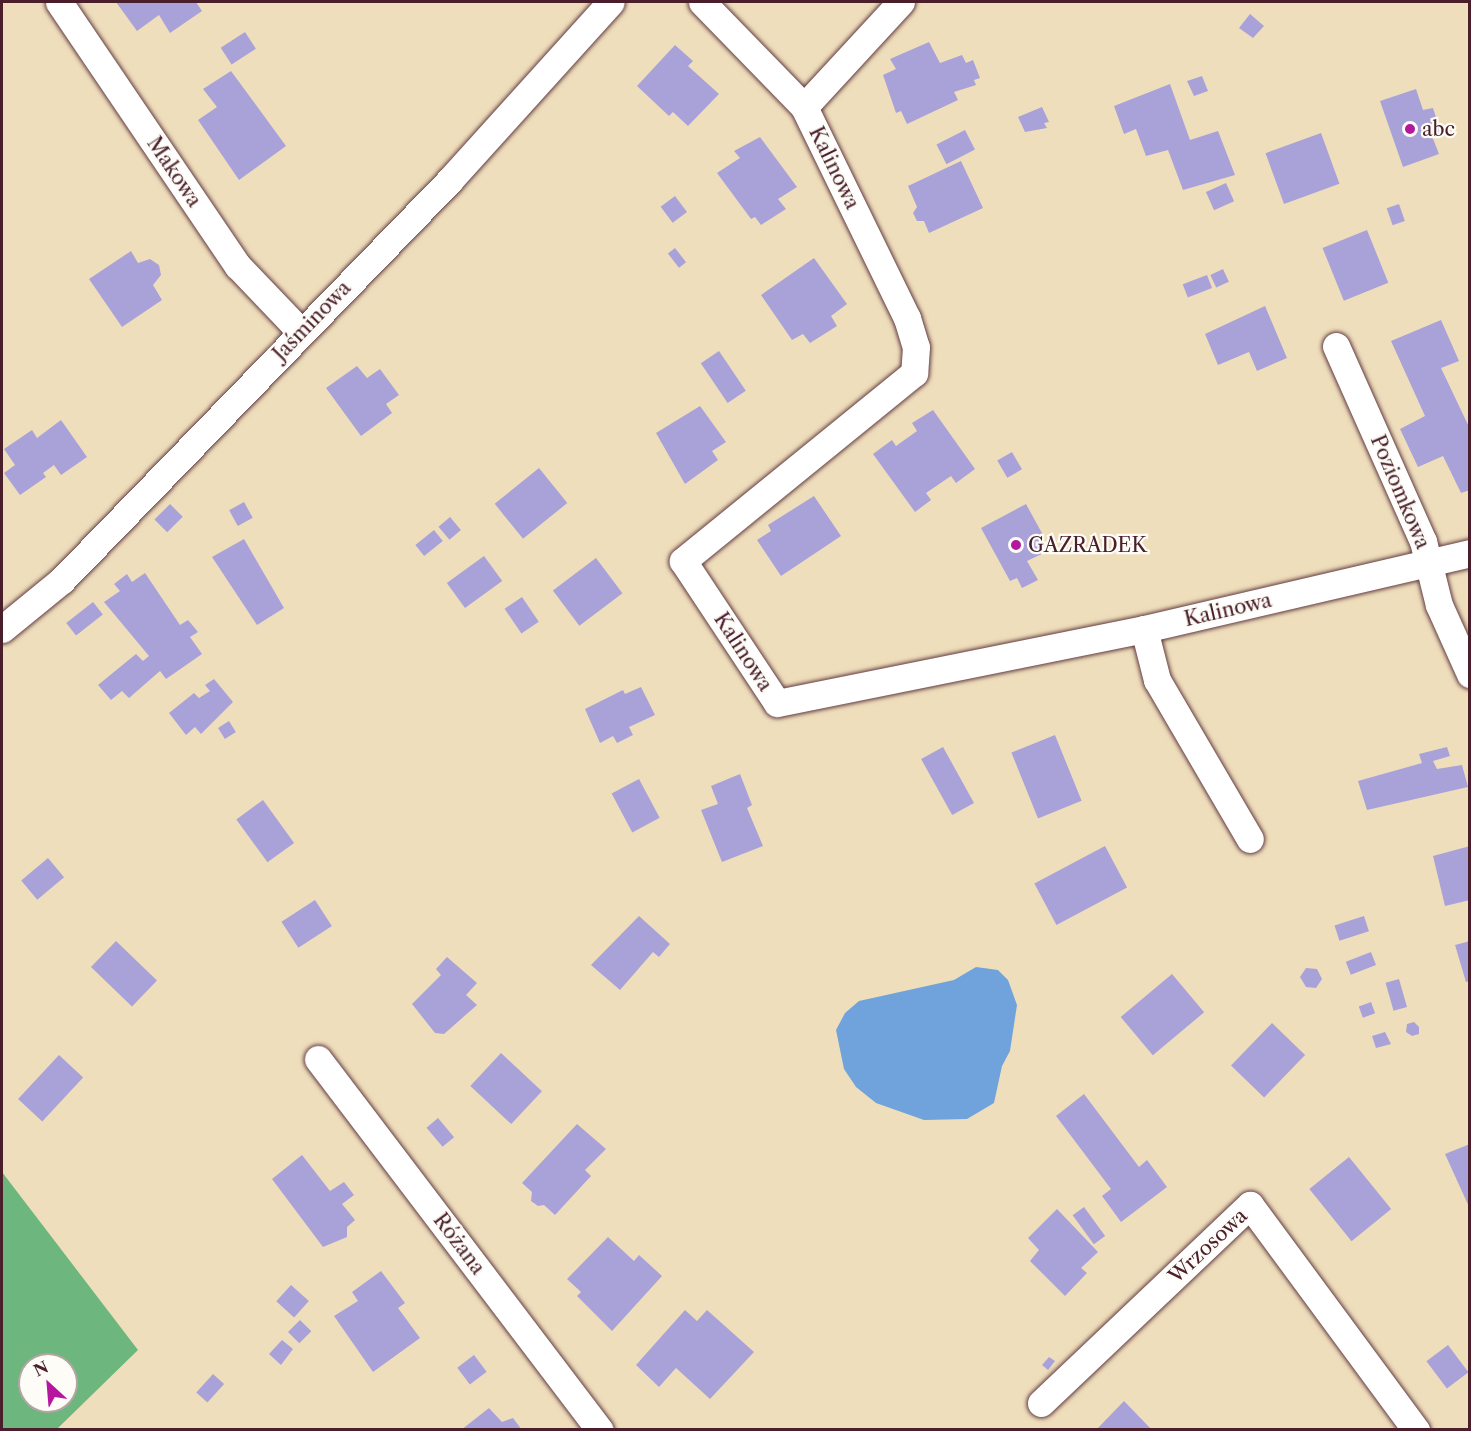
<!DOCTYPE html>
<meta charset="utf-8">
<style>
body{margin:0}
#map{position:relative;width:1471px;height:1431px;overflow:hidden;background:#efdebc;font-family:"Libre Caslon Text",serif}
div>[style]{position:absolute}
[style*='--x']{left:calc(var(--x)*1px);top:calc(var(--y)*1px);width:calc(var(--w)*1px);rotate:calc(var(--a)*1deg)}
.forest>*{inset:0;background:#6db77e}
.water>*{inset:0;background:#70a3dc}
.building>*{inset:0;background:#a9a2d9;transform-origin:0 0}
.roads{filter:drop-shadow(0 0 2px #633c41) drop-shadow(0 0 2px #633c41)}
.street>*{height:27px;margin:-13.5px;padding:0 13.5px;transform-origin:13.5px;border-radius:13.5px;background:#fff}
.dots>*{width:16px;height:16px;translate:-50% -50%;box-sizing:border-box;border:3px solid #fdfcf7;border-radius:50%}
span{translate:-50% -50%;white-space:nowrap;text-align:center;line-height:1.15;-webkit-text-stroke:4.5px #fdfcf7;paint-order:stroke}
.poi-label{font-size:20px;color:#4a1f2b}
.left{translate:0 -50%;text-align:left}
.street-label{font-size:20px;color:#4a1f2b}
.frame{position:absolute;inset:0;border:3px solid #4a1f2b;pointer-events:none}
.north{position:absolute;left:18px;top:1353px;width:60px;height:60px;box-sizing:border-box;background:#fdfcf7;border:2px solid #b5a4a5;border-radius:50%;rotate:334deg;font-size:16px;font-weight:700;line-height:24px;text-align:center;color:#4a1f2b}
.north::after{content:'';display:block;margin:auto;width:21px;height:27px;background:#b5179e;clip-path:polygon(50% 0,100% 100%,50% 72%,0 100%)}
</style>
<div id="map">
<div class="forest">
<div style="clip-path:polygon(evenodd,2px 1172px,138px 1350px,57px 1429px,2px 1429px,2px 1172px,30px 1365px,66px 1365px,66px 1401px,30px 1401px,30px 1365px)"></div>
</div>
<div class="water">
<div style="clip-path:polygon(976px 967px,998px 970px,1008px 980px,1017px 1005px,1010px 1051px,1002px 1066px,994px 1103px,967px 1119px,924px 1120px,876px 1103px,856px 1087px,844px 1069px,836px 1030px,845px 1013px,859px 1001px,954px 980px)"></div>
</div>
<div class="building">
<div style="clip-path:polygon(116px 2px,196px 2px,202px 11px,170px 33px,159px 15px,137px 31px)"></div>
<div style="clip-path:polygon(1250px 14px,1264px 26px,1253px 38px,1239px 28px)"></div>
<div style="left:245px;top:32px;width:20px;height:29px;rotate:57deg"></div>
<div style="clip-path:polygon(929px 42px,940px 63px,962px 55px,966px 63px,973px 60px,980px 78px,974px 80px,976px 85px,954px 92px,958px 100px,907px 124px,901px 111px,896px 113px,883px 75px,896px 69px,890px 59px)"></div>
<div style="clip-path:polygon(675px 45px,693px 61px,688px 66px,719px 94px,688px 126px,673px 112px,669px 116px,637px 86px)"></div>
<div style="clip-path:polygon(231px 71px,286px 146px,239px 180px,198px 120px,217px 107px,203px 89px)"></div>
<div style="clip-path:polygon(1202px 76px,1208px 91px,1194px 96px,1187px 81px)"></div>
<div style="clip-path:polygon(1170px 84px,1190px 140px,1218px 131px,1235px 175px,1183px 190px,1168px 150px,1146px 156px,1136px 129px,1124px 134px,1114px 106px)"></div>
<div style="clip-path:polygon(1416px 89px,1423px 110px,1433px 108px,1441px 133px,1432px 136px,1439px 154px,1403px 167px,1380px 101px)"></div>
<div style="clip-path:polygon(1042px 107px,1049px 122px,1044px 123px,1047px 128px,1025px 132px,1018px 117px)"></div>
<div style="left:965px;top:130px;width:22px;height:32px;rotate:63deg"></div>
<div style="left:1321px;top:133px;width:54px;height:59px;rotate:70deg"></div>
<div style="clip-path:polygon(760px 137px,797px 187px,778px 199px,786px 209px,761px 225px,755px 217px,751px 219px,717px 173px,740px 158px,734px 151px)"></div>
<div style="clip-path:polygon(961px 161px,983px 208px,929px 233px,924px 221px,917px 221px,913px 213px,917px 207px,908px 186px)"></div>
<div style="left:1226px;top:183px;width:20px;height:22px;rotate:66deg"></div>
<div style="left:675px;top:196px;width:20px;height:18px;rotate:53deg"></div>
<div style="left:1399px;top:204px;width:18px;height:13px;rotate:71deg"></div>
<div style="left:1367px;top:230px;width:57px;height:48px;rotate:68deg"></div>
<div style="left:675px;top:248px;width:18px;height:9px;rotate:52deg"></div>
<div style="clip-path:polygon(131px 251px,138px 263px,150px 259px,159px 265px,161px 275px,153px 285px,162px 300px,122px 327px,89px 279px)"></div>
<div style="clip-path:polygon(814px 258px,847px 304px,831px 316px,837px 326px,810px 343px,803px 334px,792px 340px,761px 295px)"></div>
<div style="left:1223px;top:269px;width:14px;height:14px;rotate:65deg"></div>
<div style="left:1207px;top:275px;width:14px;height:26px;rotate:69deg"></div>
<div style="clip-path:polygon(1265px 306px,1287px 358px,1257px 371px,1249px 352px,1218px 365px,1205px 334px)"></div>
<div style="clip-path:polygon(1441px 320px,1459px 361px,1441px 368px,1470px 429px,1470px 490px,1461px 493px,1443px 456px,1418px 467px,1400px 429px,1425px 416px,1391px 341px)"></div>
<div style="left:719px;top:351px;width:48px;height:22px;rotate:56deg"></div>
<div style="clip-path:polygon(357px 366px,367px 378px,380px 369px,399px 395px,386px 404px,392px 413px,361px 436px,326px 388px)"></div>
<div style="clip-path:polygon(700px 406px,726px 442px,712px 451px,718px 460px,685px 484px,656px 433px)"></div>
<div style="clip-path:polygon(933px 410px,975px 469px,956px 483px,951px 476px,926px 493px,931px 500px,915px 512px,873px 454px,892px 440px,896px 446px,917px 431px,912px 423px)"></div>
<div style="clip-path:polygon(61px 420px,87px 457px,61px 475px,54px 465px,43px 473px,46px 477px,20px 495px,4px 473px,15px 465px,4px 449px,32px 430px,37px 438px)"></div>
<div style="left:1012px;top:452px;width:20px;height:17px;rotate:60deg"></div>
<div style="left:539px;top:468px;width:45px;height:57px;rotate:51deg"></div>
<div style="clip-path:polygon(814px 496px,841px 536px,781px 576px,757px 540px,771px 531px,768px 525px)"></div>
<div style="left:244px;top:502px;width:18px;height:17px;rotate:61deg"></div>
<div style="left:170px;top:504px;width:18px;height:22px;rotate:45deg"></div>
<div style="clip-path:polygon(1026px 504px,1043px 535px,1038px 537px,1046px 552px,1027px 561px,1038px 580px,1022px 588px,1017px 578px,1010px 581px,981px 528px)"></div>
<div style="left:450px;top:517px;width:17px;height:15px;rotate:50deg"></div>
<div style="left:434px;top:530px;width:14px;height:24px;rotate:51deg"></div>
<div style="clip-path:polygon(244px 539px,284px 608px,257px 625px,212px 557px)"></div>
<div style="left:484px;top:556px;width:31px;height:46px;rotate:54deg"></div>
<div style="left:596px;top:558px;width:44px;height:54px;rotate:53deg"></div>
<div style="clip-path:polygon(145px 573px,180px 625px,188px 620px,198px 632px,190px 637px,202px 654px,166px 679px,160px 671px,129px 698px,122px 691px,111px 700px,98px 685px,136px 654px,143px 661px,149px 656px,104px 602px,120px 591px,114px 584px,127px 574px,132px 582px)"></div>
<div style="left:522px;top:597px;width:30px;height:21px;rotate:56deg"></div>
<div style="left:93px;top:602px;width:16px;height:34px;rotate:52deg"></div>
<div style="clip-path:polygon(214px 679px,233px 702px,201px 734px,195px 727px,186px 735px,169px 713px,194px 693px,199px 698px,210px 691px,205px 685px)"></div>
<div style="clip-path:polygon(641px 687px,655px 715px,629px 727px,633px 735px,617px 743px,613px 736px,600px 743px,585px 709px,623px 690px,625px 694px)"></div>
<div style="left:229px;top:721px;width:13px;height:13px;rotate:58deg"></div>
<div style="left:1055px;top:735px;width:71px;height:47px;rotate:68deg"></div>
<div style="left:943px;top:747px;width:64px;height:25px;rotate:61deg"></div>
<div style="clip-path:polygon(1447px 747px,1450px 756px,1433px 761px,1437px 769px,1462px 765px,1468px 787px,1367px 810px,1358px 781px,1422px 763px,1419px 754px)"></div>
<div style="clip-path:polygon(740px 774px,752px 805px,747px 808px,763px 846px,722px 862px,701px 810px,718px 804px,711px 786px)"></div>
<div style="left:639px;top:779px;width:44px;height:31px;rotate:62deg"></div>
<div style="left:263px;top:800px;width:53px;height:33px;rotate:54deg"></div>
<div style="left:1105px;top:846px;width:47px;height:80px;rotate:62deg"></div>
<div style="clip-path:polygon(1470px 846px,1470px 900px,1445px 906px,1433px 856px)"></div>
<div style="left:48px;top:858px;width:25px;height:35px;rotate:50deg"></div>
<div style="left:315px;top:900px;width:31px;height:40px;rotate:57deg"></div>
<div style="clip-path:polygon(639px 916px,670px 944px,659px 957px,653px 952px,620px 990px,591px 965px)"></div>
<div style="left:1364px;top:916px;width:16px;height:31px;rotate:72deg"></div>
<div style="left:116px;top:941px;width:57px;height:36px;rotate:44deg"></div>
<div style="clip-path:polygon(1470px 941px,1470px 981px,1466px 982px,1455px 945px)"></div>
<div style="left:1371px;top:952px;width:14px;height:27px;rotate:69deg"></div>
<div style="clip-path:polygon(447px 957px,477px 983px,466px 995px,477px 1005px,444px 1034px,435px 1033px,412px 1004px,441px 975px,436px 969px)"></div>
<div style="clip-path:polygon(1306px 968px,1317px 969px,1322px 979px,1316px 988px,1306px 987px,1300px 977px)"></div>
<div style="left:1172px;top:974px;width:50px;height:67px;rotate:50deg"></div>
<div style="left:1399px;top:979px;width:29px;height:14px;rotate:74deg"></div>
<div style="left:1371px;top:1002px;width:12px;height:13px;rotate:70deg"></div>
<div style="clip-path:polygon(1414px 1022px,1419px 1027px,1419px 1034px,1412px 1036px,1406px 1032px,1407px 1024px)"></div>
<div style="left:1272px;top:1023px;width:46px;height:59px;rotate:44deg"></div>
<div style="clip-path:polygon(1385px 1032px,1391px 1044px,1376px 1048px,1372px 1036px)"></div>
<div style="left:501px;top:1053px;width:56px;height:45px;rotate:43deg"></div>
<div style="left:59px;top:1055px;width:33px;height:60px;rotate:43deg"></div>
<div style="clip-path:polygon(1084px 1094px,1139px 1167px,1147px 1160px,1167px 1187px,1121px 1222px,1102px 1196px,1111px 1189px,1056px 1116px)"></div>
<div style="left:438px;top:1118px;width:25px;height:15px;rotate:50deg"></div>
<div style="clip-path:polygon(577px 1124px,606px 1149px,585px 1170px,591px 1176px,555px 1215px,544px 1205px,538px 1206px,531px 1201px,532px 1192px,522px 1183px)"></div>
<div style="clip-path:polygon(1470px 1144px,1470px 1209px,1445px 1154px)"></div>
<div style="clip-path:polygon(302px 1155px,330px 1191px,344px 1182px,354px 1195px,342px 1204px,355px 1220px,347px 1227px,347px 1237px,323px 1247px,272px 1179px)"></div>
<div style="left:1349px;top:1157px;width:67px;height:51px;rotate:51deg"></div>
<div style="left:1084px;top:1207px;width:36px;height:14px;rotate:54deg"></div>
<div style="clip-path:polygon(1057px 1209px,1098px 1252px,1081px 1268px,1087px 1273px,1065px 1296px,1030px 1261px,1039px 1250px,1028px 1238px)"></div>
<div style="clip-path:polygon(608px 1237px,634px 1261px,639px 1255px,662px 1276px,612px 1331px,577px 1296px,581px 1292px,567px 1279px)"></div>
<div style="clip-path:polygon(381px 1271px,405px 1303px,398px 1308px,420px 1338px,373px 1372px,334px 1316px,358px 1301px,352px 1292px)"></div>
<div style="left:291px;top:1285px;width:24px;height:22px;rotate:42deg"></div>
<div style="clip-path:polygon(685px 1310px,697px 1321px,707px 1310px,754px 1352px,710px 1399px,676px 1368px,659px 1387px,636px 1365px)"></div>
<div style="left:300px;top:1320px;width:16px;height:17px;rotate:45deg"></div>
<div style="clip-path:polygon(282px 1340px,293px 1349px,281px 1365px,269px 1354px)"></div>
<div style="left:1448px;top:1345px;width:34px;height:27px;rotate:53deg"></div>
<div style="left:474px;top:1355px;width:21px;height:21px;rotate:53deg"></div>
<div style="clip-path:polygon(1049px 1357px,1055px 1361px,1048px 1370px,1042px 1365px)"></div>
<div style="left:213px;top:1374px;width:15px;height:25px;rotate:42deg"></div>
<div style="clip-path:polygon(1124px 1401px,1152px 1430px,1096px 1430px)"></div>
<div style="clip-path:polygon(489px 1408px,502px 1422px,513px 1418px,522px 1430px,461px 1430px)"></div>
</div>
<div class="roads">
<div class="street">
<div style="--x:59;--y:2;--w:319;--a:55.9"></div>
<div style="--x:238;--y:266;--w:91;--a:46.3"></div>
<div style="--x:702;--y:2;--w:146;--a:45.8"></div>
<div style="--x:804;--y:107;--w:235;--a:64"></div>
<div style="--x:907;--y:318;--w:30;--a:73"></div>
<div style="--x:916;--y:347;--w:26;--a:94"></div>
<div style="--x:914;--y:373;--w:298;--a:140.9"></div>
<div style="--x:683;--y:561;--w:170;--a:56.5"></div>
<div style="--x:777;--y:703;--w:374;--a:-11.4"></div>
<div style="--x:1144;--y:629;--w:335;--a:-13.1"></div>
<div style="--x:804;--y:107;--w:143;--a:-47.3"></div>
<div style="--x:1336;--y:346;--w:214;--a:66"></div>
<div style="--x:1423;--y:541;--w:66;--a:76"></div>
<div style="--x:1439;--y:605;--w:76;--a:65.8"></div>
<div style="--x:2;--y:629;--w:77;--a:-39.2"></div>
<div style="--x:62;--y:580;--w:556;--a:-45.87"></div>
<div style="--x:449;--y:181;--w:241;--a:-47.9"></div>
<div style="--x:1144;--y:629;--w:53;--a:75.7"></div>
<div style="--x:1157;--y:680;--w:184;--a:59.7"></div>
<div style="--x:318;--y:1059;--w:466;--a:52.8"></div>
<div style="--x:1041;--y:1403;--w:288;--a:-43.5"></div>
<div style="--x:1250;--y:1205;--w:280;--a:53.6"></div>
</div>
</div>
<div class="dots">
<div style="left:1410px;top:129px;background:#b5179e"></div>
<div style="left:1016px;top:545px;background:#b5179e"></div>
</div>
<div class="poi-label">
<span class="left" style="left:1422px;top:129px">abc</span>
<span class="left" style="left:1028px;top:545px">GAZRADEK</span>
</div>
<div class="street-label">
<span style="left:834px;top:168px;rotate:64deg">Kalinowa</span>
<span style="left:174px;top:172px;rotate:56deg">Makowa</span>
<span style="left:312px;top:321px;rotate:-46deg">Jaśminowa</span>
<span style="left:1400px;top:492px;rotate:67deg">Poziomkowa</span>
<span style="left:1228px;top:610px;rotate:-13deg">Kalinowa</span>
<span style="left:743px;top:652px;rotate:57deg">Kalinowa</span>
<span style="left:459px;top:1244px;rotate:53deg">Różana</span>
<span style="left:1208px;top:1246px;rotate:-43deg">Wrzosowa</span>
</div>
<div class="frame"></div>
<div class="north">N</div>
</div>
